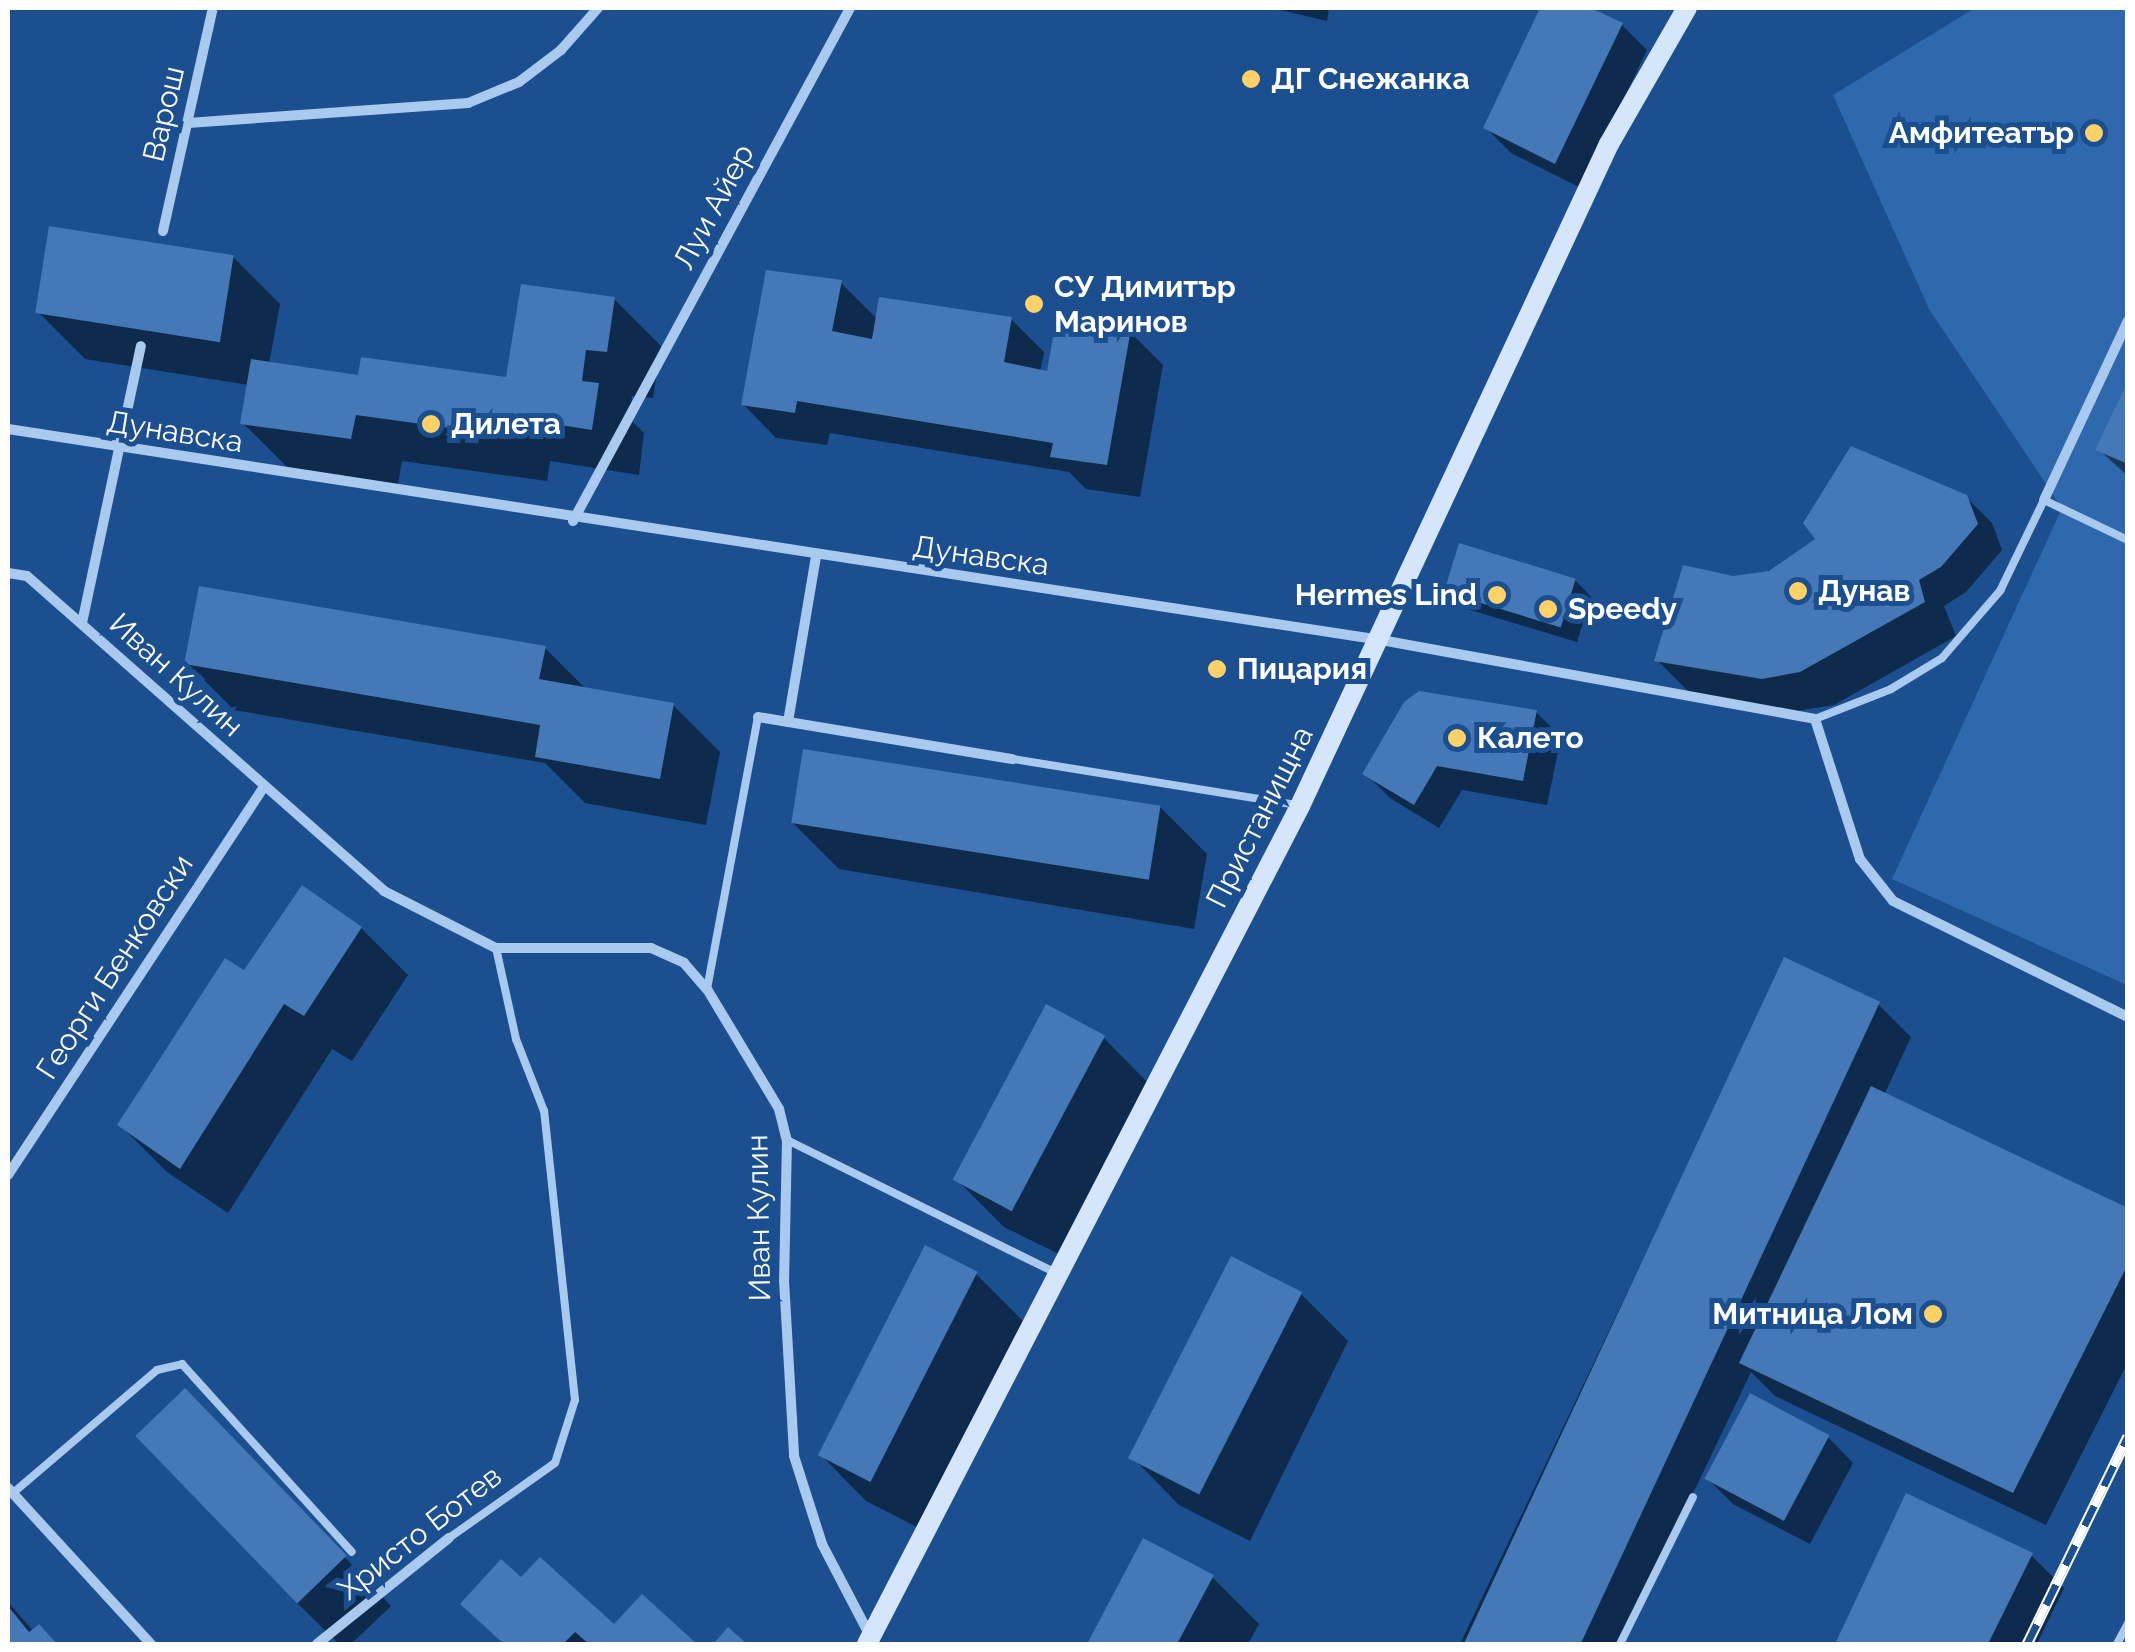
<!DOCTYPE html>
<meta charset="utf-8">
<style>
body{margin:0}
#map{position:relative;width:2135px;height:1652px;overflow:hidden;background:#1b4f8f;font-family:Raleway,sans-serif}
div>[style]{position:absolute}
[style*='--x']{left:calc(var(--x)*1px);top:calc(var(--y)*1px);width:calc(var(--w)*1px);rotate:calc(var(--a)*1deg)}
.green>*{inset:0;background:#2e69ad}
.shadow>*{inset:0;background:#0007}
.building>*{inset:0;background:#4478b7;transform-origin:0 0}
.lane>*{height:8px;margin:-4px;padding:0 4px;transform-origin:4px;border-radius:4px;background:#a9c9ee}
.street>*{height:10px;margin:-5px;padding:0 5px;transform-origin:5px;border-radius:5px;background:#a9c9ee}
.secondary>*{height:20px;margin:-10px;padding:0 10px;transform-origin:10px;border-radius:10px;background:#d6e6fa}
.rail>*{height:11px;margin-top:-5.5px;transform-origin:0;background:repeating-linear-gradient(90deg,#1b4f8f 0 22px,#fff 0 44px);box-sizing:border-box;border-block:2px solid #fff}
.dots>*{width:28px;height:28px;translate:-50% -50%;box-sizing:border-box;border:5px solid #1b4f8f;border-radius:50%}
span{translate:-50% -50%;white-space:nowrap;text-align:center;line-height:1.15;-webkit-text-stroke:10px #1b4f8f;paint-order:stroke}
.poi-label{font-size:30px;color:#fff;font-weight:700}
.left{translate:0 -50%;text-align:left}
.right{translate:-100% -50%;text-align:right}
.street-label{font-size:30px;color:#fff}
.frame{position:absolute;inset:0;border:10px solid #fff;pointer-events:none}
</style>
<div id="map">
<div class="green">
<div style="clip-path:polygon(1975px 8px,2127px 8px,2127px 985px,1892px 879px,2062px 508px,1929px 309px,1833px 95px)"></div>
</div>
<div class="shadow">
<div style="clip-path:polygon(1272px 8px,1329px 8px,1327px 21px)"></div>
<div style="clip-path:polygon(1543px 8px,1586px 8px,1622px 25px,1647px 50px,1581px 188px,1511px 153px,1486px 128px)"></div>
<div style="clip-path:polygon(233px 257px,280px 304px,269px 364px,360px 378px,508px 380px,614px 299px,661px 346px,653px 398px,632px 396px,629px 418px,644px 433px,639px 475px,550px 461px,547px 481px,402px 461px,398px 484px,290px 470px,243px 423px,249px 385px,85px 359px,38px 312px)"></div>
<div style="clip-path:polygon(840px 282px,878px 320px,1011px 319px,1044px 352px,1040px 372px,1049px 373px,1130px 332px,1163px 365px,1140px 497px,1086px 489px,1069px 472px,830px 433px,827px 445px,776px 438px,743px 404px)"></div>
<div style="clip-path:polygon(2128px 387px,2128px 476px,2098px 449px)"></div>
<div style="clip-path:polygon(1966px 497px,1992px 523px,2002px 550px,1966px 592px,1944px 606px,1956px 636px,1834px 705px,1796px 711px,1690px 693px,1657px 660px,1733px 578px,1770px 574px,1822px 542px)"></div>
<div style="clip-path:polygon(1575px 580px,1591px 597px,1577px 642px,1464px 608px,1448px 592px)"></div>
<div style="clip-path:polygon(545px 648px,587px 690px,673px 705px,720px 752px,706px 825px,585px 803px,545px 763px,234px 710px,187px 663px)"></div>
<div style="clip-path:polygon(1536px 712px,1561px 737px,1547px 805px,1462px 790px,1439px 828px,1390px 798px,1365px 773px)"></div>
<div style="clip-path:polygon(1160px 807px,1207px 854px,1194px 929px,839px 869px,792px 822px)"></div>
<div style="clip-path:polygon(361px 928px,408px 975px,352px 1061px,332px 1049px,228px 1213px,167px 1172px,120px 1125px,245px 974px)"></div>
<div style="clip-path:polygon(1785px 961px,1878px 1004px,1911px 1037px,1884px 1095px,2128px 1211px,2128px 1362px,2046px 1525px,1775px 1396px,1751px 1372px,1621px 1644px,1460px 1644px)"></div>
<div style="clip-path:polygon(1104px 1038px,1150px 1085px,1059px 1254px,1004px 1227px,958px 1181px)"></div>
<div style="clip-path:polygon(1232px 1260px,1301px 1294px,1348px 1341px,1250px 1541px,1179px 1505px,1133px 1458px)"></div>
<div style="clip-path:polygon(976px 1274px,1023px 1321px,917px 1527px,866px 1501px,820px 1454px)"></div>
<div style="clip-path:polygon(1828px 1437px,1853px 1463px,1810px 1544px,1733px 1504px,1708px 1479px)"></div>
<div style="clip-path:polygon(232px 1438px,391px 1606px,351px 1644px,339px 1644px,298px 1604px)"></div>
<div style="clip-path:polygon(1908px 1497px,2031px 1555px,2064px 1588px,2037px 1644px,1837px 1644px)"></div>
<div style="clip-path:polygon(1144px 1541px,1212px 1577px,1259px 1624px,1248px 1644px,1090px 1644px)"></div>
<div style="clip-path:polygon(521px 1581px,614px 1628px,642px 1598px,693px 1644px,504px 1644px,463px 1604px)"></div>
<div style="clip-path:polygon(8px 1602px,34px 1632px,39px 1628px,56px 1644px,8px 1644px)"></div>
</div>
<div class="building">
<div style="clip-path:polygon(1540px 8px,1591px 8px,1623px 23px,1555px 164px,1483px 128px)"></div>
<div style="left:49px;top:226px;width:187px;height:88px;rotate:9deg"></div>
<div style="clip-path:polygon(766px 270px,842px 280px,832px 331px,872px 339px,879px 297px,1012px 317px,1004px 362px,1047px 371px,1056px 320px,1131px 329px,1107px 465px,1050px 457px,1053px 443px,797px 401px,795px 413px,741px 405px)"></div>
<div style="clip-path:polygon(521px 284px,615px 297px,607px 352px,586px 350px,582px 381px,599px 383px,592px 430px,504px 416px,501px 435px,356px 415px,351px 439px,240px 424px,251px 359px,358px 375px,361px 357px,506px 377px)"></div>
<div style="clip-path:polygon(2128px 381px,2128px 464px,2095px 450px)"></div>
<div style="clip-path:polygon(1851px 446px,1967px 495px,1978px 524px,1941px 567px,1919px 580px,1925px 602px,1800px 672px,1762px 679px,1654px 661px,1683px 565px,1733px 576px,1769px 571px,1815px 539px,1803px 523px)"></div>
<div style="left:1459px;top:543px;width:122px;height:51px;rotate:17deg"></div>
<div style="clip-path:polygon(199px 586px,546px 646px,539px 679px,674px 703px,660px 779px,535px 757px,540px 725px,184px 664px)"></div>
<div style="clip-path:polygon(1419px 691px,1537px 710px,1523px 781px,1437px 766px,1414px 805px,1362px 774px,1404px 702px)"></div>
<div style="left:803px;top:749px;width:362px;height:75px;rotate:9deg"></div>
<div style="clip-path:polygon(302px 885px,362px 927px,304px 1016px,284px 1004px,180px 1169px,117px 1125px,225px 958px,244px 970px)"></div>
<div style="left:1784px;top:957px;width:106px;height:761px;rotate:25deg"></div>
<div style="left:1046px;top:1004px;width:67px;height:199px;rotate:28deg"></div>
<div style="clip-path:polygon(1871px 1086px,2128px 1208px,2128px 1264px,2013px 1493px,1739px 1363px)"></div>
<div style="left:925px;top:1245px;width:59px;height:236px;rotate:27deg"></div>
<div style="left:1231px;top:1256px;width:80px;height:227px;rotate:27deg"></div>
<div style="left:185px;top:1388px;width:233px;height:69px;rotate:46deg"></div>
<div style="left:1750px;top:1393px;width:90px;height:97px;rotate:28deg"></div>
<div style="clip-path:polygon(1906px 1493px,2033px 1553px,1988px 1644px,1835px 1644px)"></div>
<div style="clip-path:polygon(1143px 1538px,1214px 1575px,1177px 1644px,1087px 1644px)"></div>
<div style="clip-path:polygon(540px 1557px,614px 1624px,642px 1594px,697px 1644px,589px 1644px,575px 1632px,563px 1644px,504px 1644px,460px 1604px,501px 1559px,521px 1577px)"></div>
<div style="clip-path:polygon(8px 1606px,29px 1632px,39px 1624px,57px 1644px,8px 1644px)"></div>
<div style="clip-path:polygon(728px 1627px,747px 1644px,713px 1644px)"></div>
</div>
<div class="lane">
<div style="--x:1815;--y:719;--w:82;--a:-21.5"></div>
<div style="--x:1891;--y:689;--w:60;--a:-31.3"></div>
<div style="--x:1942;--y:658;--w:89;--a:-49.1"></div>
<div style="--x:2000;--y:591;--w:101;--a:-64.2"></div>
<div style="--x:2044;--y:500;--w:93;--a:25.5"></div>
<div style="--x:1013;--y:759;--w:287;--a:9.2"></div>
<div style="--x:707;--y:989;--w:277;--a:-79.4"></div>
<div style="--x:787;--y:1140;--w:300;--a:26.3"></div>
<div style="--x:13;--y:1493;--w:189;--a:-40.5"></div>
<div style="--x:157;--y:1370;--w:26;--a:-13"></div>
<div style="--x:182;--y:1364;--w:253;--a:47.9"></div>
<div style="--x:449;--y:1538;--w:130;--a:-35.3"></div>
<div style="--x:555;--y:1463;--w:66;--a:-72.4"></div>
<div style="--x:575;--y:1400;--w:291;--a:-96.1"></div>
<div style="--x:544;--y:1111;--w:77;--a:-111.3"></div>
<div style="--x:516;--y:1039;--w:93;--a:-102.4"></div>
<div style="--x:1620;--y:1644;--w:164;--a:-63.6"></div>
<div style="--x:2117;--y:1644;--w:24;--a:-62"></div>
</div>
<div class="street">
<div style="--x:188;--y:123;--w:281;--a:-4.1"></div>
<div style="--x:468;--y:103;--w:55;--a:-22.4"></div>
<div style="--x:519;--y:82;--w:53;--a:-37.3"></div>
<div style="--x:561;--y:50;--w:56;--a:-48.6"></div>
<div style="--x:163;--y:231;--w:229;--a:-77.4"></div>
<div style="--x:8;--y:429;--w:1389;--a:8.74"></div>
<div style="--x:1381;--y:640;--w:441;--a:10.3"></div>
<div style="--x:1815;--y:719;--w:147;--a:72.2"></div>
<div style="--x:1860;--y:859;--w:53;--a:51.8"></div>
<div style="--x:1893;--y:901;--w:262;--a:26.3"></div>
<div style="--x:2044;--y:500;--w:198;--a:-64.9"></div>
<div style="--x:573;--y:521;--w:583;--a:-61.63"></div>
<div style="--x:8;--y:573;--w:19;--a:9"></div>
<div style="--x:27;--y:576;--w:476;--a:41.4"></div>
<div style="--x:384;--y:891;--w:126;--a:27"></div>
<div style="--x:496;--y:948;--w:155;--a:0"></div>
<div style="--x:651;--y:948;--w:36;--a:24"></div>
<div style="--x:684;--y:963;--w:35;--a:49"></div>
<div style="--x:707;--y:989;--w:140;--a:59"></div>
<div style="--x:779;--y:1109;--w:32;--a:76"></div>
<div style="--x:787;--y:1140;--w:140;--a:91.2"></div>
<div style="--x:784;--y:1280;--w:176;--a:86.7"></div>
<div style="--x:794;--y:1456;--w:92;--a:72.3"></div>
<div style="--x:822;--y:1544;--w:104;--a:62.4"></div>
<div style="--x:82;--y:623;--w:283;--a:-78"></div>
<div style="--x:758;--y:717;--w:258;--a:9.4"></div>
<div style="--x:788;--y:722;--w:167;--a:-80.4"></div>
<div style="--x:8;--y:1175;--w:465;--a:-56.6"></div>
<div style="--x:8;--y:1488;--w:212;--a:47.5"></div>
<div style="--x:317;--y:1644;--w:169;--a:-38.8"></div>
</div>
<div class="secondary">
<div style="--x:867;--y:1644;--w:943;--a:-62.67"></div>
<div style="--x:1300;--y:806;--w:731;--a:-64.98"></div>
<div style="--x:1609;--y:144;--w:157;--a:-60.2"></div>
</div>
<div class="rail">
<div style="--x:2027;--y:1644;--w:231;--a:-64.1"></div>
</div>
<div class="dots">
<div style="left:1251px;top:79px;background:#ffd166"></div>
<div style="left:2094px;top:133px;background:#ffd166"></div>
<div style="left:1034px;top:304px;background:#ffd166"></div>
<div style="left:431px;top:424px;background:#ffd166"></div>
<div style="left:1798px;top:591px;background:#ffd166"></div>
<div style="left:1497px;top:595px;background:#ffd166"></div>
<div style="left:1548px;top:609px;background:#ffd166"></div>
<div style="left:1217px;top:669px;background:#ffd166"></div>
<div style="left:1457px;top:738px;background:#ffd166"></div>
<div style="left:1933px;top:1314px;background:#ffd166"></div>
</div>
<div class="poi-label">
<span class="left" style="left:1271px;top:79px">ДГ Снежанка</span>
<span class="right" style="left:2074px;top:133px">Амфитеатър</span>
<span class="left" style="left:1054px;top:304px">СУ Димитър<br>Маринов</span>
<span class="left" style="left:451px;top:424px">Дилета</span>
<span class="left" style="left:1818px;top:591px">Дунав</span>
<span class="right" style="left:1477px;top:595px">Hermes Lind</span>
<span class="left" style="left:1568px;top:609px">Speedy</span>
<span class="left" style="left:1237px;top:669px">Пицария</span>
<span class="left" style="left:1477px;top:738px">Калето</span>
<span class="right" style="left:1913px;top:1314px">Митница Лом</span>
</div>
<div class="street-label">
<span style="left:164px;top:114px;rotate:-77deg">Варош</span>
<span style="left:714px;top:207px;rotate:-62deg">Луи Айер</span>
<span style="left:175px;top:432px;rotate:9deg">Дунавска</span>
<span style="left:981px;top:556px;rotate:8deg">Дунавска</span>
<span style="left:176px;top:675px;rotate:42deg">Иван Кулин</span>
<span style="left:1260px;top:817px;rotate:-63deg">Пристанищна</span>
<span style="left:115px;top:967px;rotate:-57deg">Георги Бенковски</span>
<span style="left:759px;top:1218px;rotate:-91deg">Иван Кулин</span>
<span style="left:420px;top:1533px;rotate:-38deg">Христо Ботев</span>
</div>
<div class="frame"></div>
</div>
